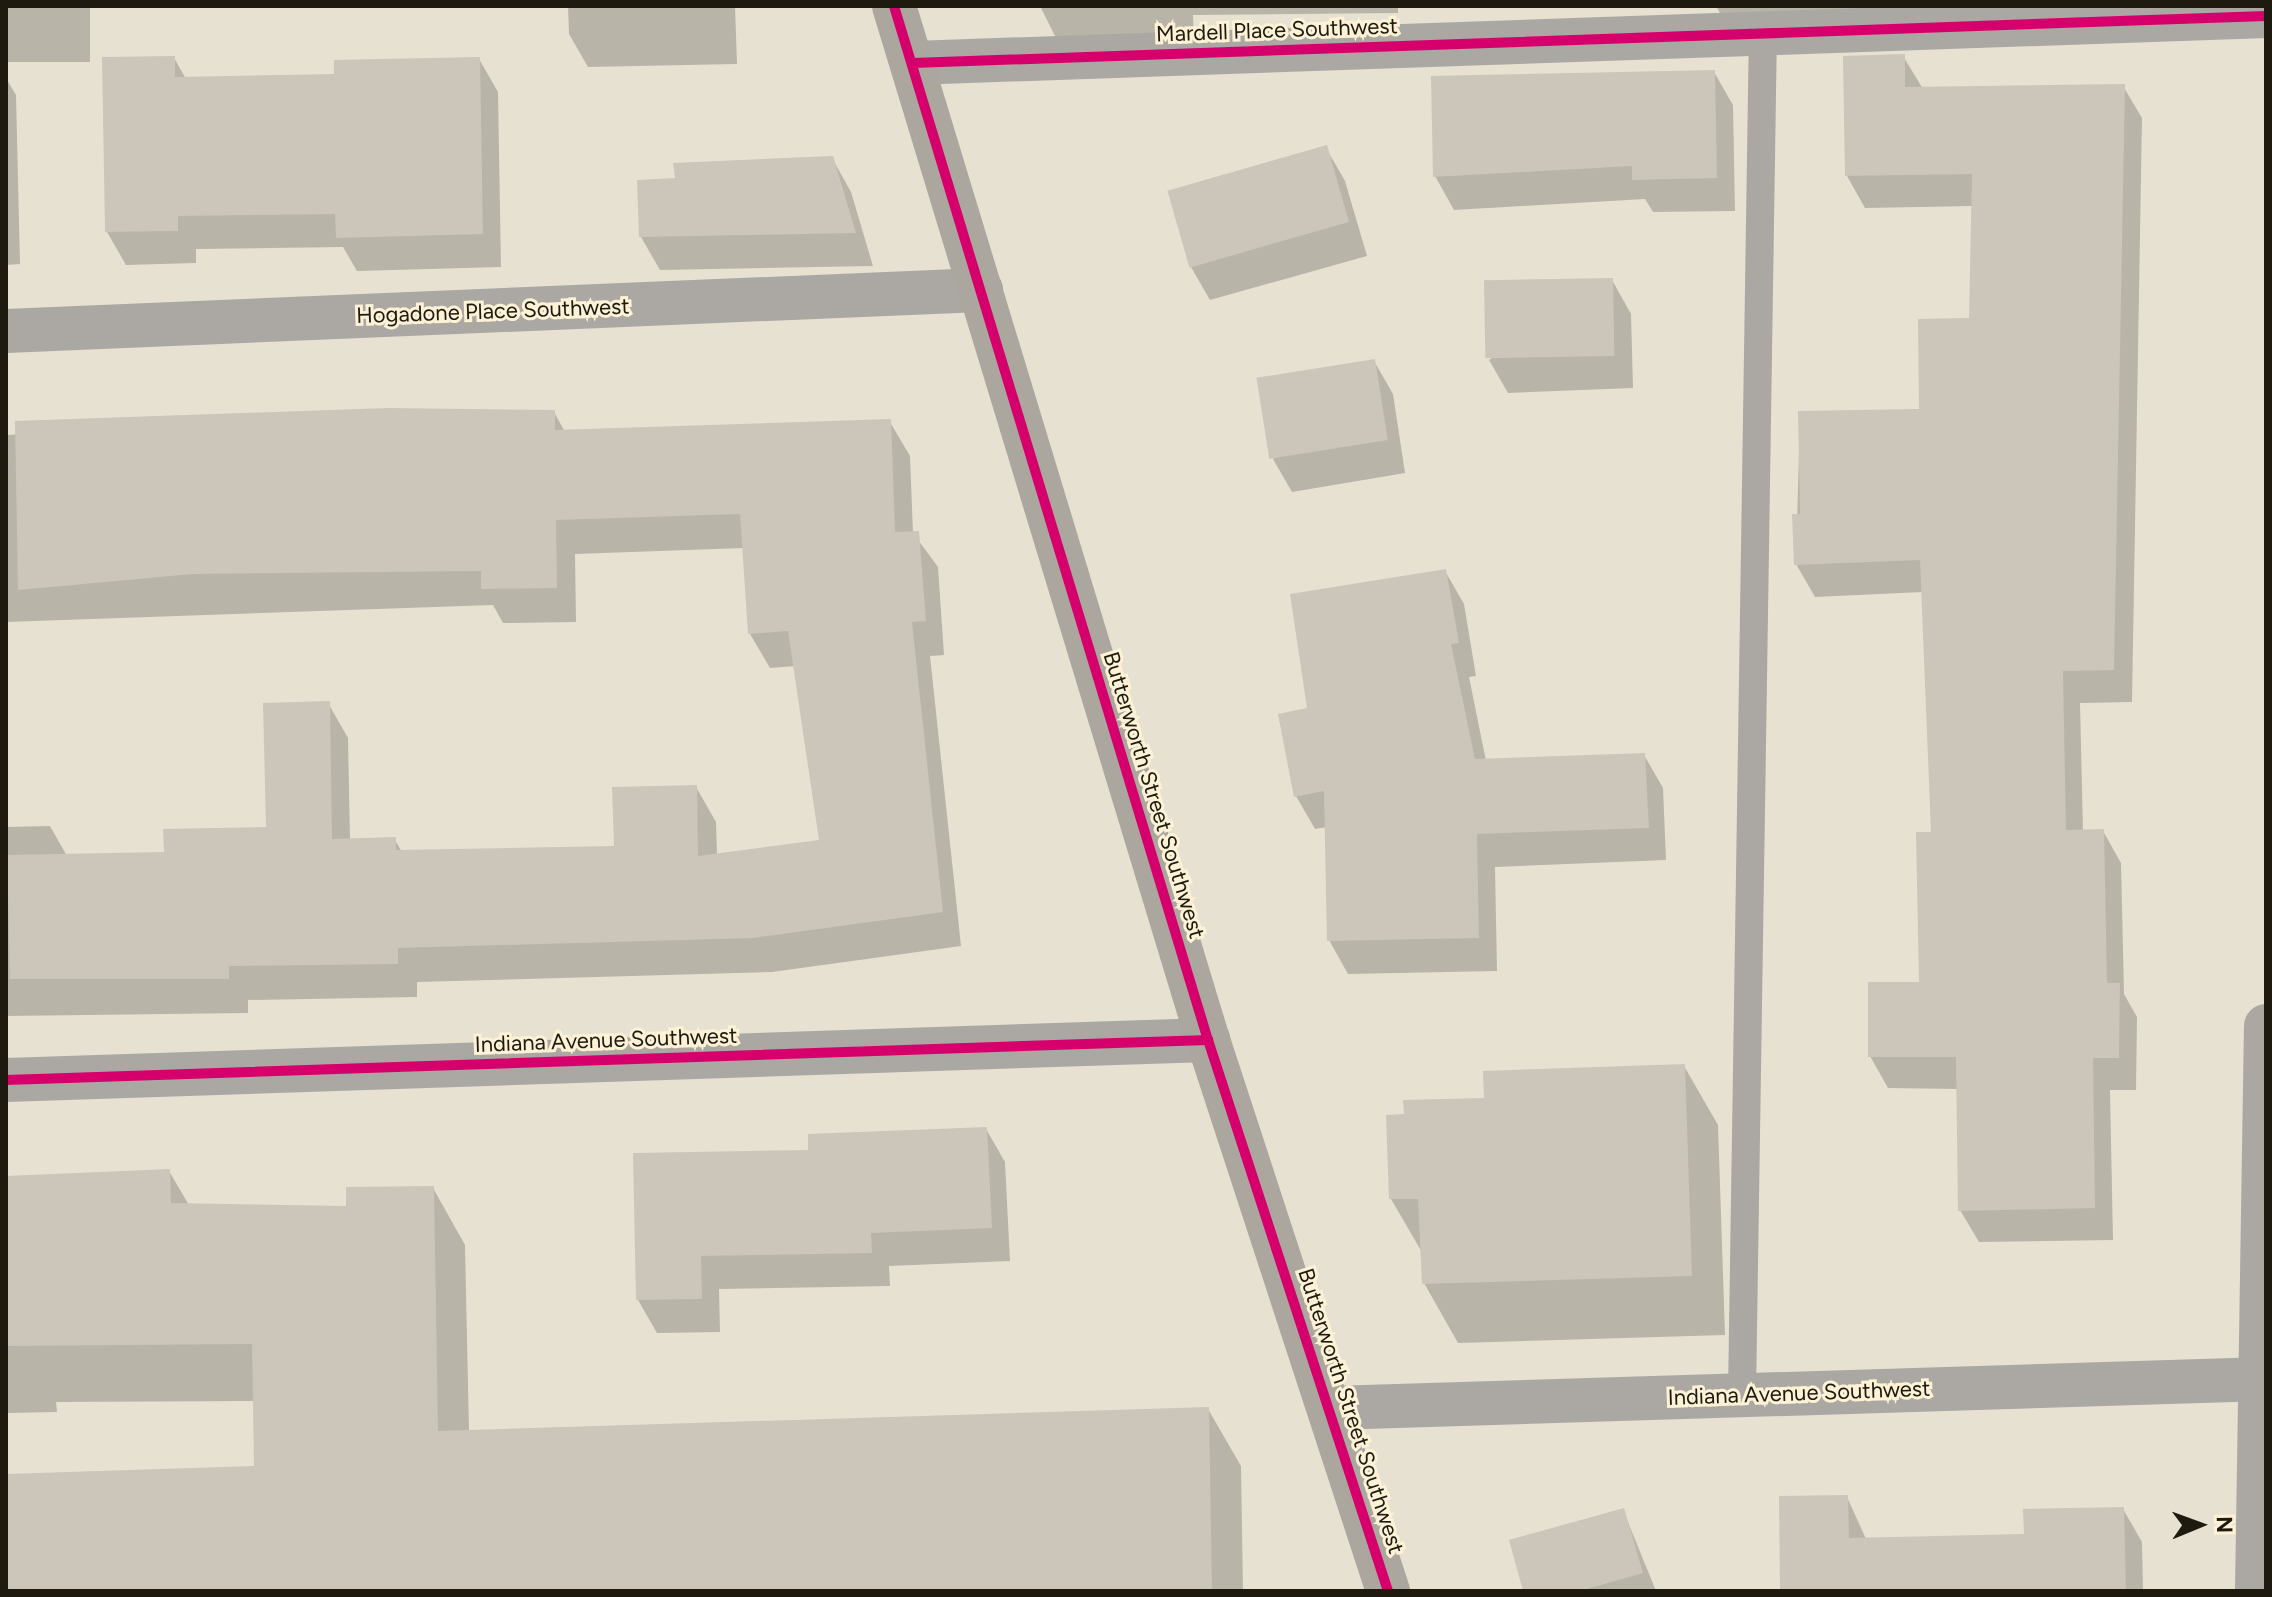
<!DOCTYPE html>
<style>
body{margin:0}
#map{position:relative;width:2272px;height:1597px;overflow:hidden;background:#e7e1d2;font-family:Figtree,sans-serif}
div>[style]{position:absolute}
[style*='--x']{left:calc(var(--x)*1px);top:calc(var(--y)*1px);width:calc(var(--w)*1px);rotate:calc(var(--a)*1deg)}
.shadow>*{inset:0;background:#0003;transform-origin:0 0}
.building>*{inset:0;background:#cbc5ba;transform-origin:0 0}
.lane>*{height:28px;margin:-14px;padding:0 14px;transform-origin:14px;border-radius:14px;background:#aba7a2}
.street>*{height:44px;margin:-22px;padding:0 22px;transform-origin:22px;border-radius:22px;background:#aba7a2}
.secondary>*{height:44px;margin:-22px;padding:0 22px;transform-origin:22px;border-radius:22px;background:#aba69e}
.cycleway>*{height:10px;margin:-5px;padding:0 5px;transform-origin:5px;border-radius:5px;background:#d6006c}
span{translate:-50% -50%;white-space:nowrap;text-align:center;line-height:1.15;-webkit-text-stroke:6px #fdf2d6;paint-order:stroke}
.street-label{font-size:22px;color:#1e1a10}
.frame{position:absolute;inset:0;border:8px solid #1e1a10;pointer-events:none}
.north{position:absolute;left:2160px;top:1485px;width:80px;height:80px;-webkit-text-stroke:6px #fdf2d6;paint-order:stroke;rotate:89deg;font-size:22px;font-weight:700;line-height:32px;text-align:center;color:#1e1a10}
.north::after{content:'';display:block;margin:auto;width:28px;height:36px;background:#1e1a10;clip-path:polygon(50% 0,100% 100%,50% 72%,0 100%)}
</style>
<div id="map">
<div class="shadow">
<div style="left:6px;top:6px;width:84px;height:56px"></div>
<div style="clip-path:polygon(568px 6px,735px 6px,737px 64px,588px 67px,569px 34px)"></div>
<div style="clip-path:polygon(1040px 6px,1398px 6px,1398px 13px,1193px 15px,1194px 39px,1058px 42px)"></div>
<div style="clip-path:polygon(1716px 6px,1901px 6px,1901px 17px,1724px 20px)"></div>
<div style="clip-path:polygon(1903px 56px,1923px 89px,2123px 86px,2142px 118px,2132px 702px,2080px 703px,2083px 832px,2103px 831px,2121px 863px,2124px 994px,2137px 1017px,2136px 1090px,2110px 1090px,2113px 1240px,1979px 1242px,1960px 1210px,1958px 1089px,1888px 1088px,1870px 1056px,1921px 984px,1933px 834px,1923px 592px,1815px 597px,1796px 564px,1800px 413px,1921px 411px,1971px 320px,1973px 206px,1865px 208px,1847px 176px)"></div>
<div style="clip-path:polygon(174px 58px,186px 79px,336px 76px,479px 59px,498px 92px,501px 267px,357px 271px,343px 247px,196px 249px,196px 263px,126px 265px,107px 232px)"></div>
<div style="clip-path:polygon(1714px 72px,1733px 105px,1735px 211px,1653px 212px,1645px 199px,1454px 210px,1435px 176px)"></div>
<div style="clip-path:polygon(6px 78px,16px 95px,20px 264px,6px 265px)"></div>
<div style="clip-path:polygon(1326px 148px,1345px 181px,1367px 256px,1210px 300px,1191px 267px,1170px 192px)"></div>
<div style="clip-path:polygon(832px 158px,851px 192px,873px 266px,660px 270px,641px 237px,677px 180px)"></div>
<div style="clip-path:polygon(1612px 280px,1631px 314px,1633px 388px,1508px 393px,1489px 360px)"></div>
<div style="clip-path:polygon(1374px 361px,1393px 394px,1405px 473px,1292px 492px,1273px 459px)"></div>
<div style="clip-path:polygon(554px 412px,565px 432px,890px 422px,910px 456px,913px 533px,938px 567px,944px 655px,930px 656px,961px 946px,772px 972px,417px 982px,417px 997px,248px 1000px,248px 1013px,6px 1016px,6px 827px,50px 826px,67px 856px,166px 854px,268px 829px,328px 703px,348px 738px,350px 840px,395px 840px,402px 852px,616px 848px,696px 787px,716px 822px,717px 856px,821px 841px,795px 666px,770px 668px,750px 634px,744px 548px,575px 554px,576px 622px,503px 623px,493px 605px,6px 622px,6px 435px)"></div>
<div style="clip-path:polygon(1445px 571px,1464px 604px,1476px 676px,1469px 677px,1486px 761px,1644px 755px,1663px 788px,1666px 860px,1495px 867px,1497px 971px,1348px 974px,1329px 940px,1327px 827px,1315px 829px,1296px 796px,1310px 710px)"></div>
<div style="clip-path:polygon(1684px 1066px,1718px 1125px,1725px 1335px,1458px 1343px,1424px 1283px,1423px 1254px,1391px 1199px,1486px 1100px)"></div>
<div style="clip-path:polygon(986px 1129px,1005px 1162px,1010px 1261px,889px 1266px,890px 1286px,719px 1289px,720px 1332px,657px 1333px,638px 1300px,810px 1151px)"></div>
<div style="clip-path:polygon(169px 1171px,189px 1205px,348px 1208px,433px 1188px,465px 1245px,469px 1432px,1208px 1409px,1241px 1466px,1243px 1591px,6px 1591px,6px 1476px,256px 1468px,255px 1401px,56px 1402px,57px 1412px,6px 1413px,6px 1177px)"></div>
<div style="clip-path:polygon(1847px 1497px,1866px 1539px,2026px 1536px,2123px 1509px,2142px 1542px,2143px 1591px,1782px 1591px)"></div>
<div style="clip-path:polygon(1623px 1510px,1656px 1591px,1525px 1591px)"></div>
</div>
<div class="building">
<div style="clip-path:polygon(1905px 54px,1905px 87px,2125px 84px,2114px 670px,2063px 671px,2066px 830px,2104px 829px,2107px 983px,2120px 983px,2119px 1058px,2093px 1058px,2095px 1208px,1958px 1211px,1956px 1057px,1868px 1057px,1868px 982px,1919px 982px,1916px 832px,1931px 832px,1920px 560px,1794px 565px,1792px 514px,1800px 514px,1798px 411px,1919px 409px,1918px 319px,1969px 318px,1972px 174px,1845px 176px,1843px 56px)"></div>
<div style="clip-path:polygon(175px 56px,175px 77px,334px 74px,334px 60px,480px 57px,483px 234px,336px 238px,335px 214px,178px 216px,178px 231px,105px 232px,102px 57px)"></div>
<div style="clip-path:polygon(1715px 70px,1717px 178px,1632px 180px,1632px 166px,1433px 177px,1431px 76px)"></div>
<div style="left:1327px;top:145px;width:80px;height:166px;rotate:74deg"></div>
<div style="clip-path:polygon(833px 156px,856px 233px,639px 237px,637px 180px,675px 178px,673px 163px)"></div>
<div style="left:1613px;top:278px;width:78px;height:129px;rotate:89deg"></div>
<div style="left:1375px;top:359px;width:82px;height:120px;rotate:81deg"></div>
<div style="clip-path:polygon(388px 408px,555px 410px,555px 430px,891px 419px,895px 532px,919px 531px,926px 621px,912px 622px,943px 912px,752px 938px,398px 948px,398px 964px,229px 966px,229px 979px,10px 979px,7px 855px,164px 852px,163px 829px,266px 827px,263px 703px,330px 701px,332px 839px,396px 837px,396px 850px,614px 846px,612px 787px,697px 785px,698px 856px,819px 840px,788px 631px,748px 634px,740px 514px,556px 520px,557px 588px,481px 589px,481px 571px,193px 574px,18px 590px,15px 421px)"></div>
<div style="clip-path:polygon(1446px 569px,1459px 643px,1451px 644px,1475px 759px,1645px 753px,1649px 828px,1477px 834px,1479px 938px,1327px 941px,1324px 791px,1294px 797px,1278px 714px,1307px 708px,1290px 594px)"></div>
<div style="clip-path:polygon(1685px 1064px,1692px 1276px,1422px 1284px,1418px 1199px,1389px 1199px,1386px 1115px,1404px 1114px,1403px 1100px,1484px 1098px,1483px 1071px)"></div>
<div style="clip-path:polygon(987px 1127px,992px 1228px,871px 1233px,872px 1253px,701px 1256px,702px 1299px,636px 1300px,633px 1153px,808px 1150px,808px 1134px)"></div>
<div style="clip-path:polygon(170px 1169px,171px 1203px,346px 1206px,346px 1187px,434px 1186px,438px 1431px,1209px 1407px,1212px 1591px,6px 1591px,6px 1474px,254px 1466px,252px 1344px,6px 1346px,6px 1176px)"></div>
<div style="clip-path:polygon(1848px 1495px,1849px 1538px,2024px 1534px,2023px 1509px,2124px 1507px,2126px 1591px,1780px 1591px,1779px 1496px)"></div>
<div style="clip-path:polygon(1624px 1508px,1643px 1573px,1580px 1591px,1523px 1591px,1509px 1540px)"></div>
</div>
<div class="lane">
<div style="--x:1742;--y:1395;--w:1362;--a:-89.12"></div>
</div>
<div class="street">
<div style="--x:913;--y:63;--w:1354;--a:-1.99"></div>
<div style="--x:6;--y:331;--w:976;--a:-2.41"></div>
<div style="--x:6;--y:1080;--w:1203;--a:-1.91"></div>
<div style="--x:1332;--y:1408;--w:934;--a:-1.78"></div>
<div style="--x:2257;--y:1591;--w:565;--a:-89.09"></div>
</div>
<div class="secondary">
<div style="--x:894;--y:6;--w:1081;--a:73.11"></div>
<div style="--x:1208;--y:1040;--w:580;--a:71.91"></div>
</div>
<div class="cycleway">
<div style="--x:894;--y:6;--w:1081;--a:73.11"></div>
<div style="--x:1208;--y:1040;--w:580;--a:71.91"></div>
<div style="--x:913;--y:63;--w:1354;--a:-1.99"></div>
<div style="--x:6;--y:1080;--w:1203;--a:-1.91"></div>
</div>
<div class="street-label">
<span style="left:1277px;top:30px;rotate:-2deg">Mardell Place Southwest</span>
<span style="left:493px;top:311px;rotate:-2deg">Hogadone Place Southwest</span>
<span style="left:1154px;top:795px;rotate:73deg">Butterworth Street Southwest</span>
<span style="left:606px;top:1040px;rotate:-2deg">Indiana Avenue Southwest</span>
<span style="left:1799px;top:1393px;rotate:-2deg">Indiana Avenue Southwest</span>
<span style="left:1351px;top:1411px;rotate:72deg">Butterworth Street Southwest</span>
</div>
<div class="frame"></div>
<div class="north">N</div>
</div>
